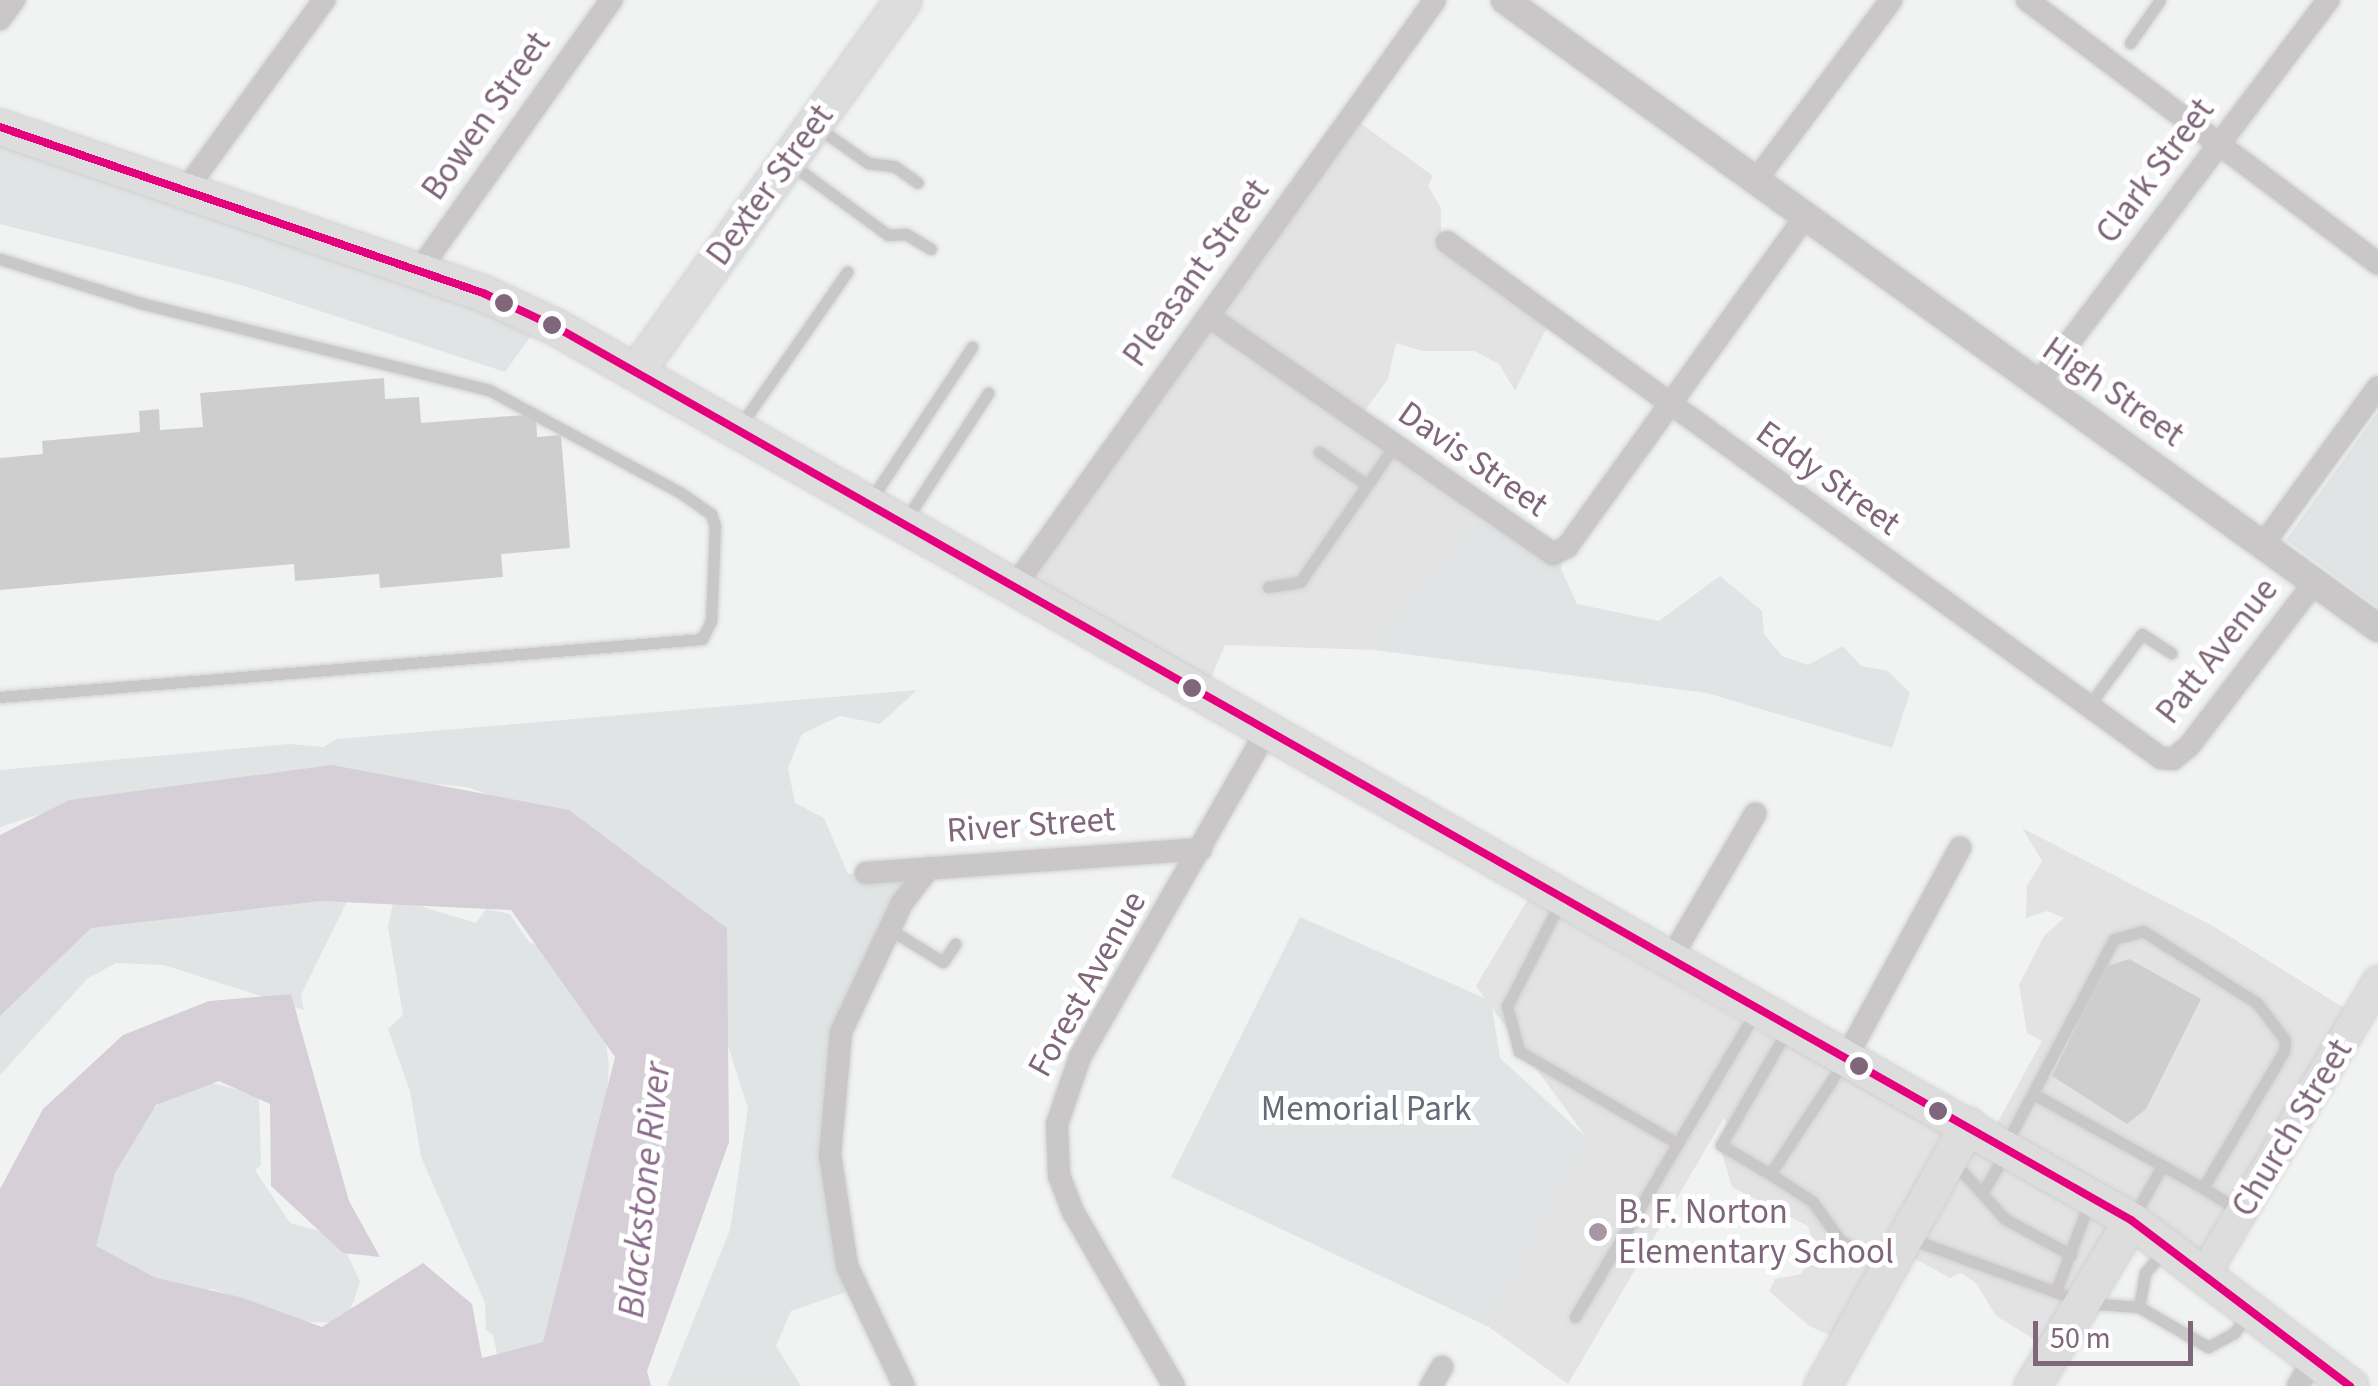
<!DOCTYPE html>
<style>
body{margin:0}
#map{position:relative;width:2378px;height:1386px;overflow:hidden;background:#f1f3f2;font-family:"Source Sans 3",sans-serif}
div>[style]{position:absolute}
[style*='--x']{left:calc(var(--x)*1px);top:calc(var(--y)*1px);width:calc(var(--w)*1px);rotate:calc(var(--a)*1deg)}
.built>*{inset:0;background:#e4e3e4}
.green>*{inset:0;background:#e0e4e5}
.water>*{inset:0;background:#d6cfd7}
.building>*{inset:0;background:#cfcecf}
.roads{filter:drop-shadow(0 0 2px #d0d0d0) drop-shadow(0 0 2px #d0d0d0)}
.service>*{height:11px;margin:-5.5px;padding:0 5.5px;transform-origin:5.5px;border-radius:5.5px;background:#c9c7c8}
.minor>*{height:22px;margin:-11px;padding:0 11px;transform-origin:11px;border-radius:11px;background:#c9c7c8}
.tertiary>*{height:28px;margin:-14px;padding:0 14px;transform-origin:14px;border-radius:14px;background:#c9c7c8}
.secondary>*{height:30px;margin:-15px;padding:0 15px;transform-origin:15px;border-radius:15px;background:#ddddde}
.primary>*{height:35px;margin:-17.5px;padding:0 17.5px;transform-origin:17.5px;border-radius:17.5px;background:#ddddde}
.bus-1>*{height:8px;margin:-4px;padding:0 4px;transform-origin:4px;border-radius:4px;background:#e5007d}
.dots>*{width:28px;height:28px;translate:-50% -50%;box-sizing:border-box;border:5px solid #fff;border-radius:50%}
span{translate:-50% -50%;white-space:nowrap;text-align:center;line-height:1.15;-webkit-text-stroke:10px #fff;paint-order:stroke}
.street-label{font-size:35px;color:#7f667a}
.park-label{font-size:35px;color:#646c77}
.poi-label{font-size:35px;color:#7f667a}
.left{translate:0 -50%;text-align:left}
.water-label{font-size:38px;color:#8a6b8a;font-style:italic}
.scale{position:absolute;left:2033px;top:1321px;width:160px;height:45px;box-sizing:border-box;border:5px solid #7f667a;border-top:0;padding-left:12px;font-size:30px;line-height:35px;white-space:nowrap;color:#7f667a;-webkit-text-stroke:8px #fff;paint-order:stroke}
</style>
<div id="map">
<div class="built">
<div style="clip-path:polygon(1359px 122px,1433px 176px,1428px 186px,1441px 208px,1441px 241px,1547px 327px,1515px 391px,1499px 364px,1474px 351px,1422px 351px,1396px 343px,1388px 379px,1357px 421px,1484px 514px,1400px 609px,1374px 650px,1225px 645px,1204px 695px,1021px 592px)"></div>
<div style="clip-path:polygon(2022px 828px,2213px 926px,2357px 1016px,2208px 1272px,2143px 1227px,2050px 1349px,1996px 1316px,1976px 1283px,1961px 1273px,1950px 1278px,1910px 1256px,1853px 1346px,1809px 1326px,1769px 1291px,1775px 1279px,1801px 1274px,1815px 1250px,1808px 1226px,1732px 1187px,1721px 1150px,1731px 1132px,1724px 1118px,1568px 1384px,1489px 1327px,1586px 1137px,1476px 986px,1528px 899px,1767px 1036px,1776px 1022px,1989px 1138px,2042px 1041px,2027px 1033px,2019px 985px,2044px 936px,2064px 918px,2047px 911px,2026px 918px,2027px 886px,2042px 861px)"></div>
</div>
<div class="green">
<div style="clip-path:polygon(0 139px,536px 329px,505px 372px,241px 285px,0 224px)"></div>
<div style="clip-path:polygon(2378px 412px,2378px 607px,2286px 540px)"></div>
<div style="clip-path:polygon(1484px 514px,1563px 555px,1561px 569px,1577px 604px,1659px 621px,1720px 576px,1762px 611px,1764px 634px,1782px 656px,1808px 665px,1843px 646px,1861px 666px,1888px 671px,1910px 693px,1892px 748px,1707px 693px,1374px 650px,1400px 609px)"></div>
<div style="clip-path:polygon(917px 690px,880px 724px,840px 716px,802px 734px,788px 768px,795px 803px,824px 818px,848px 874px,910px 872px,845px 1032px,831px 1169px,858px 1288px,791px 1311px,776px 1346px,801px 1386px,667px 1386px,730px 1230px,748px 1108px,690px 929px,646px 867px,606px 838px,467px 787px,382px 779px,60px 808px,0 827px,0 770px,289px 744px,323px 747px,337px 739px)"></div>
<div style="clip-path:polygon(354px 887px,301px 995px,304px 1010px,164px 965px,116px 963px,88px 978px,0 1075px,0 968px,65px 922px)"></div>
<div style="clip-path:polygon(394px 898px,476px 923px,486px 909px,510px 914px,529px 942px,546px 949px,599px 1001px,609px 1064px,603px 1177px,546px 1351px,504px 1386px,493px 1335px,486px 1330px,485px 1303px,421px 1157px,410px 1091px,388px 1029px,403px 1015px,388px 927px)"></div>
<div style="clip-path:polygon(1300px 917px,1491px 1001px,1500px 1058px,1586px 1137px,1489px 1327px,1171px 1177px)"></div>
<div style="clip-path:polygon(203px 1081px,259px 1095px,261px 1165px,255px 1170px,290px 1223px,339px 1236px,360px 1282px,346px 1323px,303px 1322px,212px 1289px,146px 1295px,90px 1250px,92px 1220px,130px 1134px,172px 1090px)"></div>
</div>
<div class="water">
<div style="clip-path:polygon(332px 765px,569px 810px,727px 928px,729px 1142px,647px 1371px,651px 1386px,0 1386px,0 1189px,43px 1109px,123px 1035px,209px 1001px,291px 994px,349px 1201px,380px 1257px,343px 1253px,271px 1186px,270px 1104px,219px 1081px,156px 1105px,115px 1173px,96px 1246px,156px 1278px,240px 1297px,322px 1327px,423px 1263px,472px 1304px,482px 1358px,543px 1342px,615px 1057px,511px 910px,321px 901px,91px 928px,0 1016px,0 835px,69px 800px)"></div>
</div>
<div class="building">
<div style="clip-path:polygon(384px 378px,385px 399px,419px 397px,421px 423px,536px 414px,537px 437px,561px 435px,570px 548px,501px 554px,503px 577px,380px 588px,379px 574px,295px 581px,294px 564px,0 590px,0 458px,43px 454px,42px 441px,140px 432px,139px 411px,159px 409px,160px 430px,203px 427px,200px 393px)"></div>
<div style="clip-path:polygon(2129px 959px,2201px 999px,2146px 1109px,2127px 1124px,2052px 1076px,2105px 967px)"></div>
</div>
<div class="roads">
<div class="service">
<div style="--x:2130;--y:43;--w:52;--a:-55.1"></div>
<div style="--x:817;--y:127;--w:62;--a:35.2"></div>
<div style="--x:868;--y:163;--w:26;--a:7"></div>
<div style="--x:894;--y:166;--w:29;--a:35"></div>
<div style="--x:791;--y:164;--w:120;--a:36.2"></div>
<div style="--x:888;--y:235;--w:18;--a:-3"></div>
<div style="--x:906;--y:234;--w:29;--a:31"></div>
<div style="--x:0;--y:259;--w:147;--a:17.4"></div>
<div style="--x:140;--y:303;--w:360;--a:14"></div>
<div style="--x:489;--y:390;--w:218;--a:28.2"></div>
<div style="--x:681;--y:493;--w:37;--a:35"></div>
<div style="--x:711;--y:514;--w:13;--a:72"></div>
<div style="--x:715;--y:526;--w:95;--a:92.4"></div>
<div style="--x:711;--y:621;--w:20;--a:117"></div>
<div style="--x:702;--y:639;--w:704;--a:175.28"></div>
<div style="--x:740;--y:426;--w:188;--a:-55.2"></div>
<div style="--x:1319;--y:452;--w:58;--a:34.5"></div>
<div style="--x:870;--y:501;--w:185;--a:-56.5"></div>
<div style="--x:905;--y:521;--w:153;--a:-57"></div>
<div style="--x:1268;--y:587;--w:32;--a:-9"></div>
<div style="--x:1300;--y:582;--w:165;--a:-55.3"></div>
<div style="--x:2087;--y:708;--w:92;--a:-53.4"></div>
<div style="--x:2142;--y:634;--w:35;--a:33"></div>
<div style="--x:1560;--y:903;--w:116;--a:117.2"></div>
<div style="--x:1507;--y:1006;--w:47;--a:75.1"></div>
<div style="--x:1519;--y:1051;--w:184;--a:30.3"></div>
<div style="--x:889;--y:929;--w:63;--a:31.4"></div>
<div style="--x:943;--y:962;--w:22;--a:-56"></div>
<div style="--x:1845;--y:1060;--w:136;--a:123.3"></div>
<div style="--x:1770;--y:1174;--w:50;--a:32.7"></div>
<div style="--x:1812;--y:1201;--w:49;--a:54.1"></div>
<div style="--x:1841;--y:1241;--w:51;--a:28.1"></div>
<div style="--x:2007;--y:1142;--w:229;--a:-62.2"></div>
<div style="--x:2114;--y:939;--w:30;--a:-15"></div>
<div style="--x:2143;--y:931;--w:135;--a:32.3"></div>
<div style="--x:2257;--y:1003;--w:46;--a:52.9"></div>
<div style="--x:2285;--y:1040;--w:11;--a:95"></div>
<div style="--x:2284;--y:1051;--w:159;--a:120.6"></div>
<div style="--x:2203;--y:1188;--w:190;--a:-151"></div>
<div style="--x:1952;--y:1160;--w:79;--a:48.1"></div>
<div style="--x:2005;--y:1219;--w:75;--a:28.6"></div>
<div style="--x:1770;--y:1174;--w:57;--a:-149.4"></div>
<div style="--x:1721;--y:1145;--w:133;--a:-60.1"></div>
<div style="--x:2203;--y:1188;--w:46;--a:31.6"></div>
<div style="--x:1983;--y:1192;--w:46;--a:-60.1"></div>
<div style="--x:2135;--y:1214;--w:55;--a:-60.6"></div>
<div style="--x:1911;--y:1239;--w:186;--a:20.1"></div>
<div style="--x:2086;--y:1303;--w:53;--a:4.3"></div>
<div style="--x:2139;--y:1307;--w:80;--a:30.1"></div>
<div style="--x:2208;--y:1347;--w:30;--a:-28"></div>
<div style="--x:2234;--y:1333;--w:25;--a:-53"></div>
<div style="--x:2057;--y:1288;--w:94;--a:-69.4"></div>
<div style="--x:2139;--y:1307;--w:35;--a:-80"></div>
<div style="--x:2145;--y:1273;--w:31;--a:-50"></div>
<div style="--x:1575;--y:1317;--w:356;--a:-59.4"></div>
</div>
<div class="minor">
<div style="--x:2027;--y:0;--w:439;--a:36.9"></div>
<div style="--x:0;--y:19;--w:24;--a:-54"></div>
<div style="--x:1756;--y:180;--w:225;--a:-53.1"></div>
<div style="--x:187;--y:188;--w:233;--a:-53.9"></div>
<div style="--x:1447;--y:242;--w:881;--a:35.86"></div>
<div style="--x:2161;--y:758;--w:12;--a:5"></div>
<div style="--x:2173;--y:759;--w:21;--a:-39"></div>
<div style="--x:2189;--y:746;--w:207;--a:-52.5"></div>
<div style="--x:418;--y:272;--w:334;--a:-54.6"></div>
<div style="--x:1208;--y:316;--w:419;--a:34.6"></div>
<div style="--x:1553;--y:554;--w:16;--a:-27"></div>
<div style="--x:1567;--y:547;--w:407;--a:-54.2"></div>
<div style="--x:2037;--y:385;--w:483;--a:-52.9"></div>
<div style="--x:2264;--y:543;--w:193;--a:-53.8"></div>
<div style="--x:1014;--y:587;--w:722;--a:-54.35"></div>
<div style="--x:866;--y:873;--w:336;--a:-4.1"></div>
<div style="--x:1671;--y:958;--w:167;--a:-59.7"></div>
<div style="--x:1847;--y:1056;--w:237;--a:-61.5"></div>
<div style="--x:904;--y:1386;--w:133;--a:-115.4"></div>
<div style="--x:847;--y:1266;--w:112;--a:-98.7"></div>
<div style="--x:830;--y:1155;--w:123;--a:-84.9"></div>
<div style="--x:841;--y:1032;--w:143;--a:-64.7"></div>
<div style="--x:902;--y:903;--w:44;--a:-52.4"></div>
<div style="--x:1174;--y:1386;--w:201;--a:-120.1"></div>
<div style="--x:1073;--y:1212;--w:39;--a:-111"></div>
<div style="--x:1059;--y:1176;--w:52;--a:-92.2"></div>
<div style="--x:1057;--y:1124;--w:71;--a:-71.1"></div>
<div style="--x:1080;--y:1057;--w:377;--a:-60.2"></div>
<div style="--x:1431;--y:1386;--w:22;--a:-60"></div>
<div style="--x:2298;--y:1386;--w:33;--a:-61"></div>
</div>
<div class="tertiary">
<div style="--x:1505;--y:0;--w:1075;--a:35.73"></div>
</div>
<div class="secondary">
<div style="--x:2205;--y:1273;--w:339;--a:-59.3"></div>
</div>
<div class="primary">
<div style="--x:0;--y:127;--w:511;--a:18.97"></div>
<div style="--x:483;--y:293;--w:81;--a:25"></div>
<div style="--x:556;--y:327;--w:1811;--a:29.55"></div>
<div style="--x:2131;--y:1220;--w:275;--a:37.2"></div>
<div style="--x:637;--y:370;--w:456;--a:-54.3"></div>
<div style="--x:1822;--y:1386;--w:299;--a:-60.8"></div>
<div style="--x:2032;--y:1386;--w:193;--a:-59.2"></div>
</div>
</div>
<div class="bus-1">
<div style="--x:0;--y:127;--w:511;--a:18.97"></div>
<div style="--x:483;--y:293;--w:81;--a:25"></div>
<div style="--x:556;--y:327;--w:1811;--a:29.55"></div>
<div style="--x:2131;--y:1220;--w:275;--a:37.2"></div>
</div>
<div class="dots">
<div style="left:504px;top:303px;background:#7f667a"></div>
<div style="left:552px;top:325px;background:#7f667a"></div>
<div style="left:1192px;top:688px;background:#7f667a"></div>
<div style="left:1859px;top:1066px;background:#7f667a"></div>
<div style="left:1938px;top:1111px;background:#7f667a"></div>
<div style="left:1598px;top:1232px;background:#a797a4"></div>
</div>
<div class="street-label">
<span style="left:486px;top:116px;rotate:-55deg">Bowen Street</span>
<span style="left:2155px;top:171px;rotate:-53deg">Clark Street</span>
<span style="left:770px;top:185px;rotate:-54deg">Dexter Street</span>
<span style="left:1196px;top:273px;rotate:-54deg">Pleasant Street</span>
<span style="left:2113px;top:392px;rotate:35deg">High Street</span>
<span style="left:1473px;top:459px;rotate:35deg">Davis Street</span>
<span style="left:1828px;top:478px;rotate:36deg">Eddy Street</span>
<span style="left:2217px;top:651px;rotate:-52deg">Patt Avenue</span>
<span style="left:1031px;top:825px;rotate:-4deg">River Street</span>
<span style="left:1087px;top:984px;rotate:-61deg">Forest Avenue</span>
<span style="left:2292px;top:1128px;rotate:-59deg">Church Street</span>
</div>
<div class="park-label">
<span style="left:1366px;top:1109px">Memorial Park</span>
</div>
<div class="poi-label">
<span class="left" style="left:1618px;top:1232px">B. F. Norton<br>Elementary School</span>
</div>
<div class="water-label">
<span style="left:645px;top:1190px;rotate:-84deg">Blackstone River</span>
</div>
<div class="scale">50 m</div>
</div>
